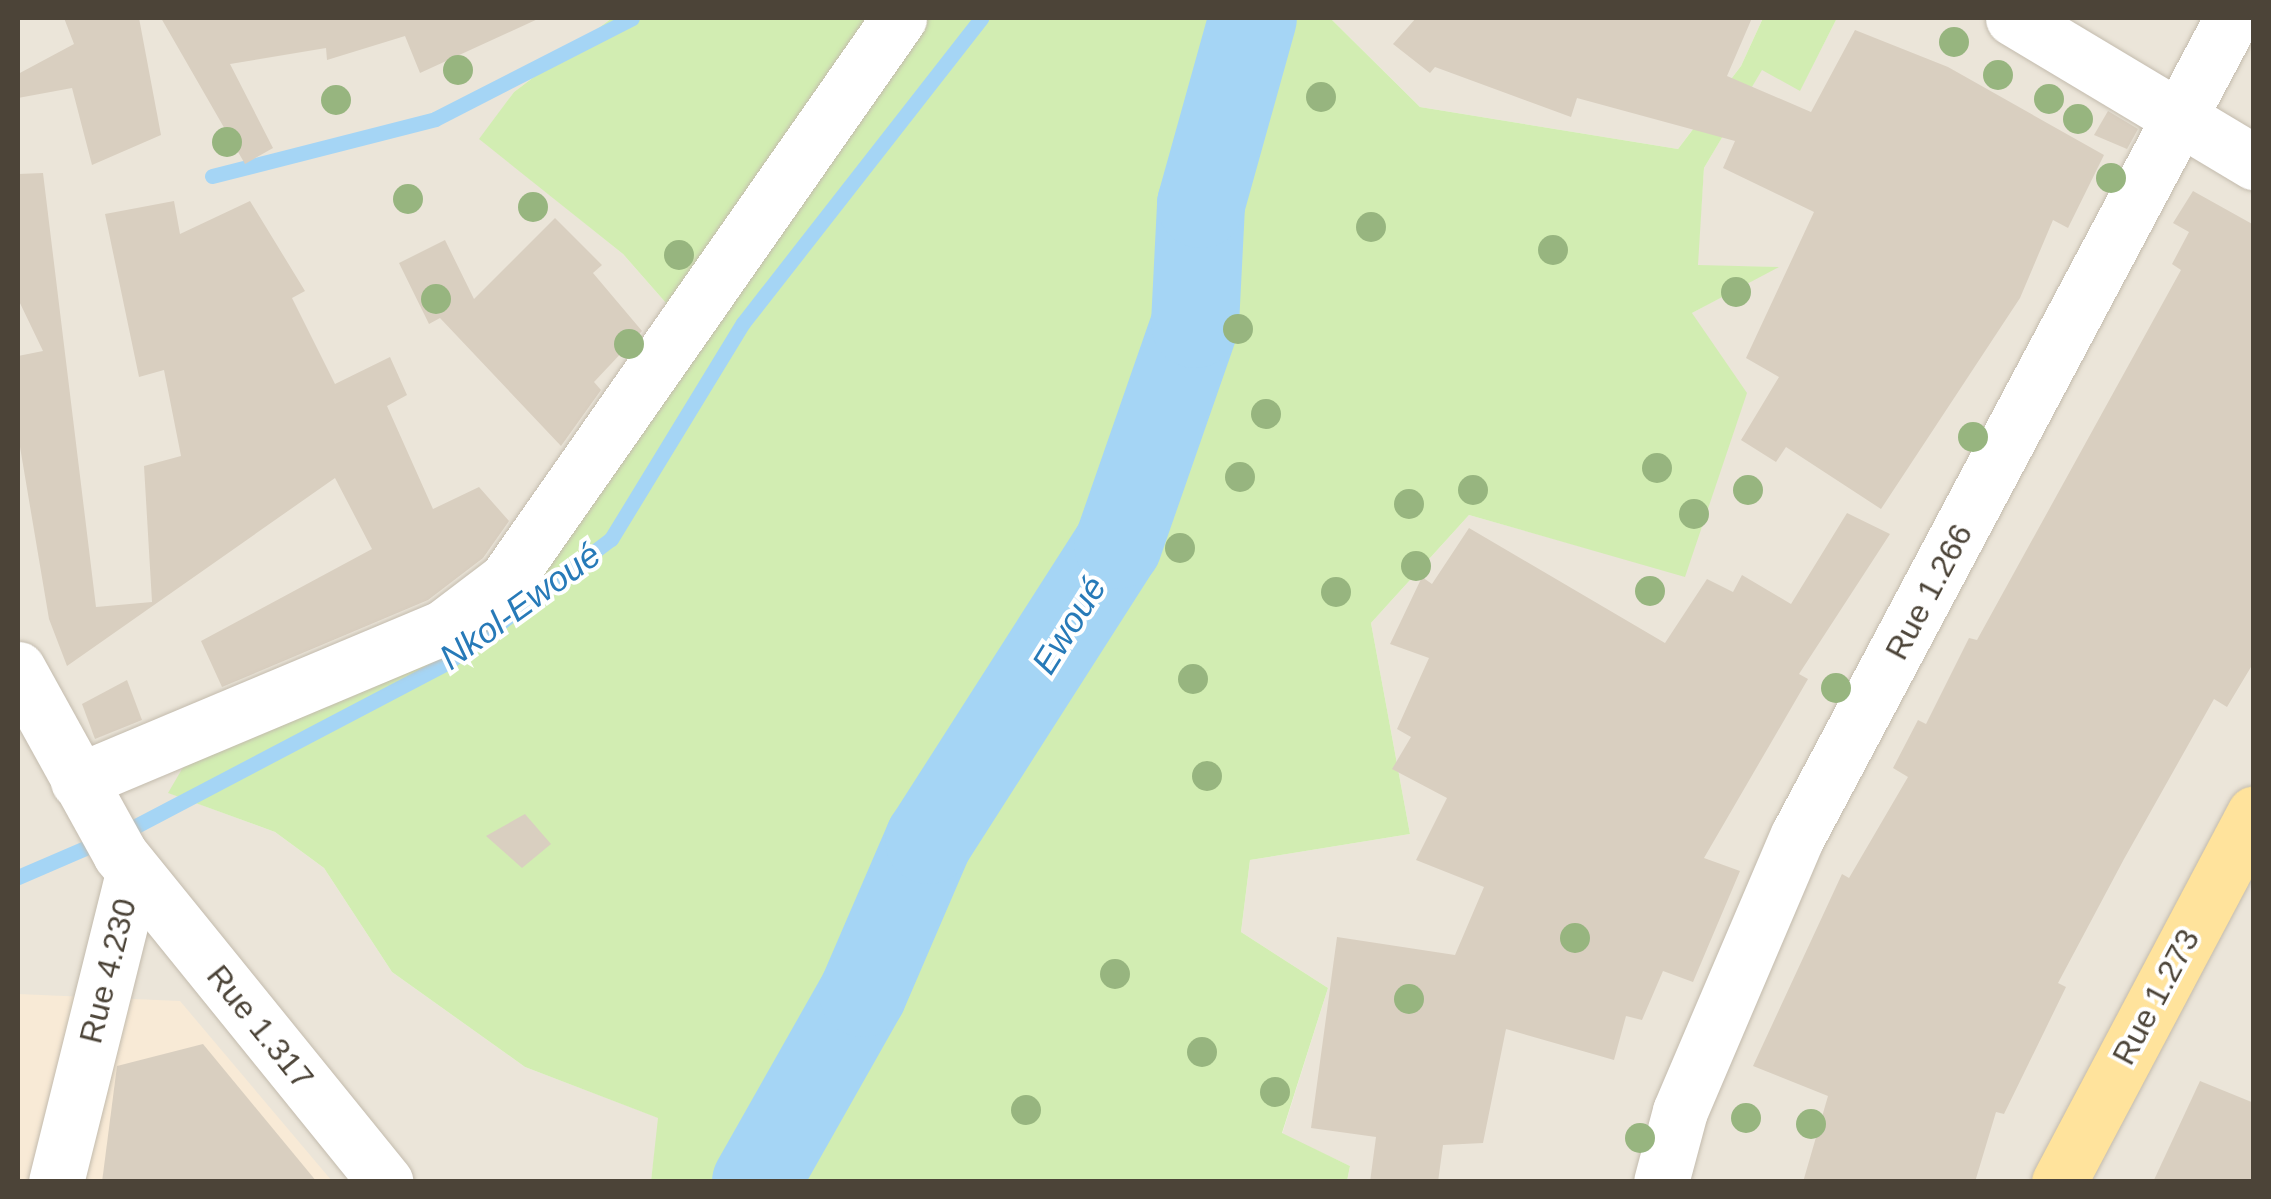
<!DOCTYPE html>
<meta charset="utf-8">
<style>
body{margin:0}
#map{position:relative;width:2271px;height:1199px;overflow:hidden;background:#f6f3eb;font-family:Helvetica,sans-serif}
div>[style]{position:absolute}
[style*='--x']{left:calc(var(--x)*1px);top:calc(var(--y)*1px);width:calc(var(--w)*1px);rotate:calc(var(--a)*1deg)}
.residential>*{inset:0;background:#ebe5d9}
.commercial>*{inset:0;background:#f8ead6}
.green>*{inset:0;background:#d2edb2}
.stream>*{height:15px;margin:-7.5px;padding:0 7.5px;transform-origin:7.5px;border-radius:7.5px;background:#a5d5f5}
.river>*{height:88px;margin:-44px;padding:0 44px;transform-origin:44px;border-radius:44px;background:#a5d5f5}
.building>*{inset:0;background:#d9cfc0}
.roads{filter:drop-shadow(0 0 2px #c3bbad) drop-shadow(0 0 2px #c3bbad)}
.minor>*{height:55px;margin:-27.5px;padding:0 27.5px;transform-origin:27.5px;border-radius:27.5px;background:#fff}
.major>*{height:55px;margin:-27.5px;padding:0 27.5px;transform-origin:27.5px;border-radius:27.5px;background:#ffe39c}
.trees>*{width:30px;height:30px;margin:-15px;border-radius:50%;background:#97b57f}
span{translate:-50% -50%;white-space:nowrap;text-align:center;line-height:1.15;-webkit-text-stroke:8px #fff;paint-order:stroke}
.street-label{font-size:32px;color:#4c4438}
.water-label{font-size:35px;color:#277ab8;font-style:italic}
.frame{position:absolute;inset:0;border:20px solid #4c4438;pointer-events:none}
</style>
<div id="map">
<div class="residential">
<div style="clip-path:polygon(18px 18px,612px 18px,514px 92px,480px 139px,623px 254px,666px 303px,467px 620px,169px 793px,275px 832px,324px 868px,392px 972px,525px 1067px,659px 1118px,651px 1181px,18px 1181px)"></div>
<div style="clip-path:polygon(1330px 18px,1763px 18px,1741px 66px,1678px 149px,1420px 107px)"></div>
<div style="clip-path:polygon(1837px 18px,2253px 18px,2253px 1181px,1347px 1181px,1350px 1166px,1282px 1134px,1328px 988px,1241px 932px,1250px 860px,1410px 834px,1371px 623px,1469px 515px,1685px 576px,1692px 313px,1776px 267px,1697px 266px,1704px 168px,1762px 69px,1800px 90px)"></div>
</div>
<div class="commercial">
<div style="clip-path:polygon(18px 994px,180px 1001px,332px 1181px,18px 1182px)"></div>
</div>
<div class="green">
<div style="clip-path:polygon(612px 18px,1330px 18px,1420px 107px,1678px 149px,1741px 66px,1763px 18px,1837px 18px,1800px 91px,1762px 70px,1704px 168px,1698px 265px,1779px 267px,1692px 313px,1747px 393px,1685px 577px,1469px 515px,1371px 623px,1410px 834px,1250px 860px,1241px 932px,1328px 988px,1282px 1133px,1350px 1166px,1347px 1181px,651px 1181px,658px 1118px,525px 1067px,392px 972px,324px 868px,275px 832px,168px 793px,196px 745px,467px 620px,634px 377px,666px 303px,623px 254px,479px 139px,514px 92px)"></div>
</div>
<div class="stream">
<div style="--x:212;--y:176;--w:230;--a:-14.3"></div>
<div style="--x:435;--y:119;--w:221;--a:-27.1"></div>
<div style="--x:18;--y:877;--w:126;--a:-23.3"></div>
<div style="--x:134;--y:827;--w:357;--a:-27.7"></div>
<div style="--x:450;--y:661;--w:202;--a:-37.2"></div>
<div style="--x:611;--y:539;--w:253;--a:-58.6"></div>
<div style="--x:743;--y:323;--w:387;--a:-52"></div>
</div>
<div class="river">
<div style="--x:756;--y:1182;--w:217;--a:-60.5"></div>
<div style="--x:863;--y:993;--w:167;--a:-66.7"></div>
<div style="--x:929;--y:840;--w:350;--a:-57.4"></div>
<div style="--x:1118;--y:545;--w:234;--a:-70.8"></div>
<div style="--x:1195;--y:324;--w:120;--a:-87.1"></div>
<div style="--x:1201;--y:204;--w:193;--a:-74.4"></div>
</div>
<div class="building">
<div style="clip-path:polygon(64px 18px,139px 18px,161px 135px,92px 165px,72px 88px,18px 98px,18px 74px,74px 44px)"></div>
<div style="clip-path:polygon(161px 18px,540px 18px,420px 73px,405px 36px,327px 60px,326px 48px,230px 64px,273px 148px,245px 164px)"></div>
<div style="clip-path:polygon(1416px 18px,1752px 18px,1727px 76px,1811px 112px,1855px 30px,1948px 67px,2104px 155px,2068px 228px,2053px 220px,2020px 298px,1881px 509px,1786px 447px,1776px 462px,1741px 440px,1779px 377px,1746px 358px,1814px 212px,1723px 168px,1735px 141px,1577px 98px,1571px 117px,1435px 67px,1430px 73px,1393px 44px)"></div>
<div style="clip-path:polygon(2108px 111px,2138px 129px,2127px 149px,2094px 135px)"></div>
<div style="clip-path:polygon(43px 173px,96px 607px,152px 602px,144px 466px,181px 456px,164px 370px,139px 377px,105px 214px,174px 201px,180px 234px,250px 201px,305px 291px,292px 298px,335px 384px,390px 357px,407px 395px,387px 406px,433px 509px,479px 487px,509px 521px,483px 558px,428px 600px,222px 687px,201px 641px,372px 549px,335px 478px,67px 666px,49px 619px,18px 435px,18px 356px,43px 351px,18px 299px,18px 174px)"></div>
<div style="clip-path:polygon(2193px 191px,2254px 225px,2254px 662px,2227px 707px,2214px 699px,2124px 859px,2058px 983px,2066px 987px,2004px 1114px,1996px 1112px,1975px 1182px,1803px 1182px,1828px 1096px,1753px 1066px,1842px 874px,1849px 878px,1908px 777px,1893px 768px,1918px 720px,1926px 724px,1969px 638px,1977px 640px,2181px 270px,2172px 264px,2189px 232px,2173px 223px)"></div>
<div style="clip-path:polygon(555px 218px,602px 265px,593px 273px,642px 331px,594px 382px,601px 390px,561px 446px,440px 318px,429px 324px,399px 263px,445px 240px,474px 299px)"></div>
<div style="clip-path:polygon(1847px 513px,1890px 534px,1799px 674px,1808px 679px,1704px 858px,1740px 871px,1693px 982px,1663px 971px,1642px 1020px,1626px 1016px,1614px 1060px,1506px 1029px,1483px 1143px,1443px 1145px,1438px 1182px,1370px 1182px,1376px 1137px,1311px 1128px,1337px 937px,1455px 955px,1484px 887px,1416px 860px,1447px 798px,1392px 769px,1411px 737px,1397px 729px,1429px 658px,1390px 644px,1422px 577px,1432px 584px,1469px 528px,1665px 643px,1707px 579px,1733px 592px,1742px 575px,1791px 604px)"></div>
<div style="clip-path:polygon(127px 680px,142px 720px,95px 739px,82px 704px)"></div>
<div style="clip-path:polygon(525px 814px,551px 844px,522px 868px,486px 836px)"></div>
<div style="clip-path:polygon(203px 1044px,317px 1182px,102px 1182px,117px 1066px)"></div>
<div style="clip-path:polygon(2200px 1081px,2254px 1103px,2254px 1182px,2153px 1182px)"></div>
</div>
<div class="roads">
<div class="minor">
<div style="--x:2013;--y:18;--w:281;--a:30.9"></div>
<div style="--x:18;--y:669;--w:211;--a:61.1"></div>
<div style="--x:120;--y:854;--w:422;--a:51"></div>
<div style="--x:78;--y:781;--w:397;--a:-22.8"></div>
<div style="--x:444;--y:627;--w:78;--a:-37.2"></div>
<div style="--x:506;--y:580;--w:686;--a:-55.04"></div>
<div style="--x:56;--y:1182;--w:318;--a:-76"></div>
<div style="--x:1661;--y:1182;--w:73;--a:-75"></div>
<div style="--x:1680;--y:1111;--w:300;--a:-66.9"></div>
<div style="--x:1798;--y:835;--w:925;--a:-62.02"></div>
</div>
<div class="major">
<div style="--x:2059;--y:1182;--w:417;--a:-62.1"></div>
</div>
</div>
<div class="trees">
<div style="left:1954px;top:42px"></div>
<div style="left:458px;top:70px"></div>
<div style="left:1998px;top:75px"></div>
<div style="left:1321px;top:97px"></div>
<div style="left:2049px;top:99px"></div>
<div style="left:336px;top:100px"></div>
<div style="left:2078px;top:119px"></div>
<div style="left:227px;top:142px"></div>
<div style="left:2111px;top:178px"></div>
<div style="left:408px;top:199px"></div>
<div style="left:533px;top:207px"></div>
<div style="left:1371px;top:227px"></div>
<div style="left:1553px;top:250px"></div>
<div style="left:679px;top:255px"></div>
<div style="left:1736px;top:292px"></div>
<div style="left:436px;top:299px"></div>
<div style="left:1238px;top:329px"></div>
<div style="left:629px;top:344px"></div>
<div style="left:1266px;top:414px"></div>
<div style="left:1973px;top:437px"></div>
<div style="left:1657px;top:468px"></div>
<div style="left:1240px;top:477px"></div>
<div style="left:1473px;top:490px"></div>
<div style="left:1748px;top:490px"></div>
<div style="left:1409px;top:504px"></div>
<div style="left:1694px;top:514px"></div>
<div style="left:1180px;top:548px"></div>
<div style="left:1416px;top:566px"></div>
<div style="left:1650px;top:591px"></div>
<div style="left:1336px;top:592px"></div>
<div style="left:1193px;top:679px"></div>
<div style="left:1836px;top:688px"></div>
<div style="left:1207px;top:776px"></div>
<div style="left:1575px;top:938px"></div>
<div style="left:1115px;top:974px"></div>
<div style="left:1409px;top:999px"></div>
<div style="left:1202px;top:1052px"></div>
<div style="left:1275px;top:1092px"></div>
<div style="left:1026px;top:1110px"></div>
<div style="left:1746px;top:1118px"></div>
<div style="left:1811px;top:1124px"></div>
<div style="left:1640px;top:1138px"></div>
</div>
<div class="street-label">
<span style="left:1929px;top:592px;rotate:-62deg">Rue 1.266</span>
<span style="left:108px;top:971px;rotate:-76deg">Rue 4.230</span>
<span style="left:2156px;top:997px;rotate:-62deg">Rue 1.273</span>
<span style="left:260px;top:1027px;rotate:51deg">Rue 1.317</span>
</div>
<div class="water-label">
<span style="left:520px;top:606px;rotate:-36deg">Nkol-Ewoué</span>
<span style="left:1069px;top:625px;rotate:-58deg">Ewoué</span>
</div>
<div class="frame"></div>
</div>
